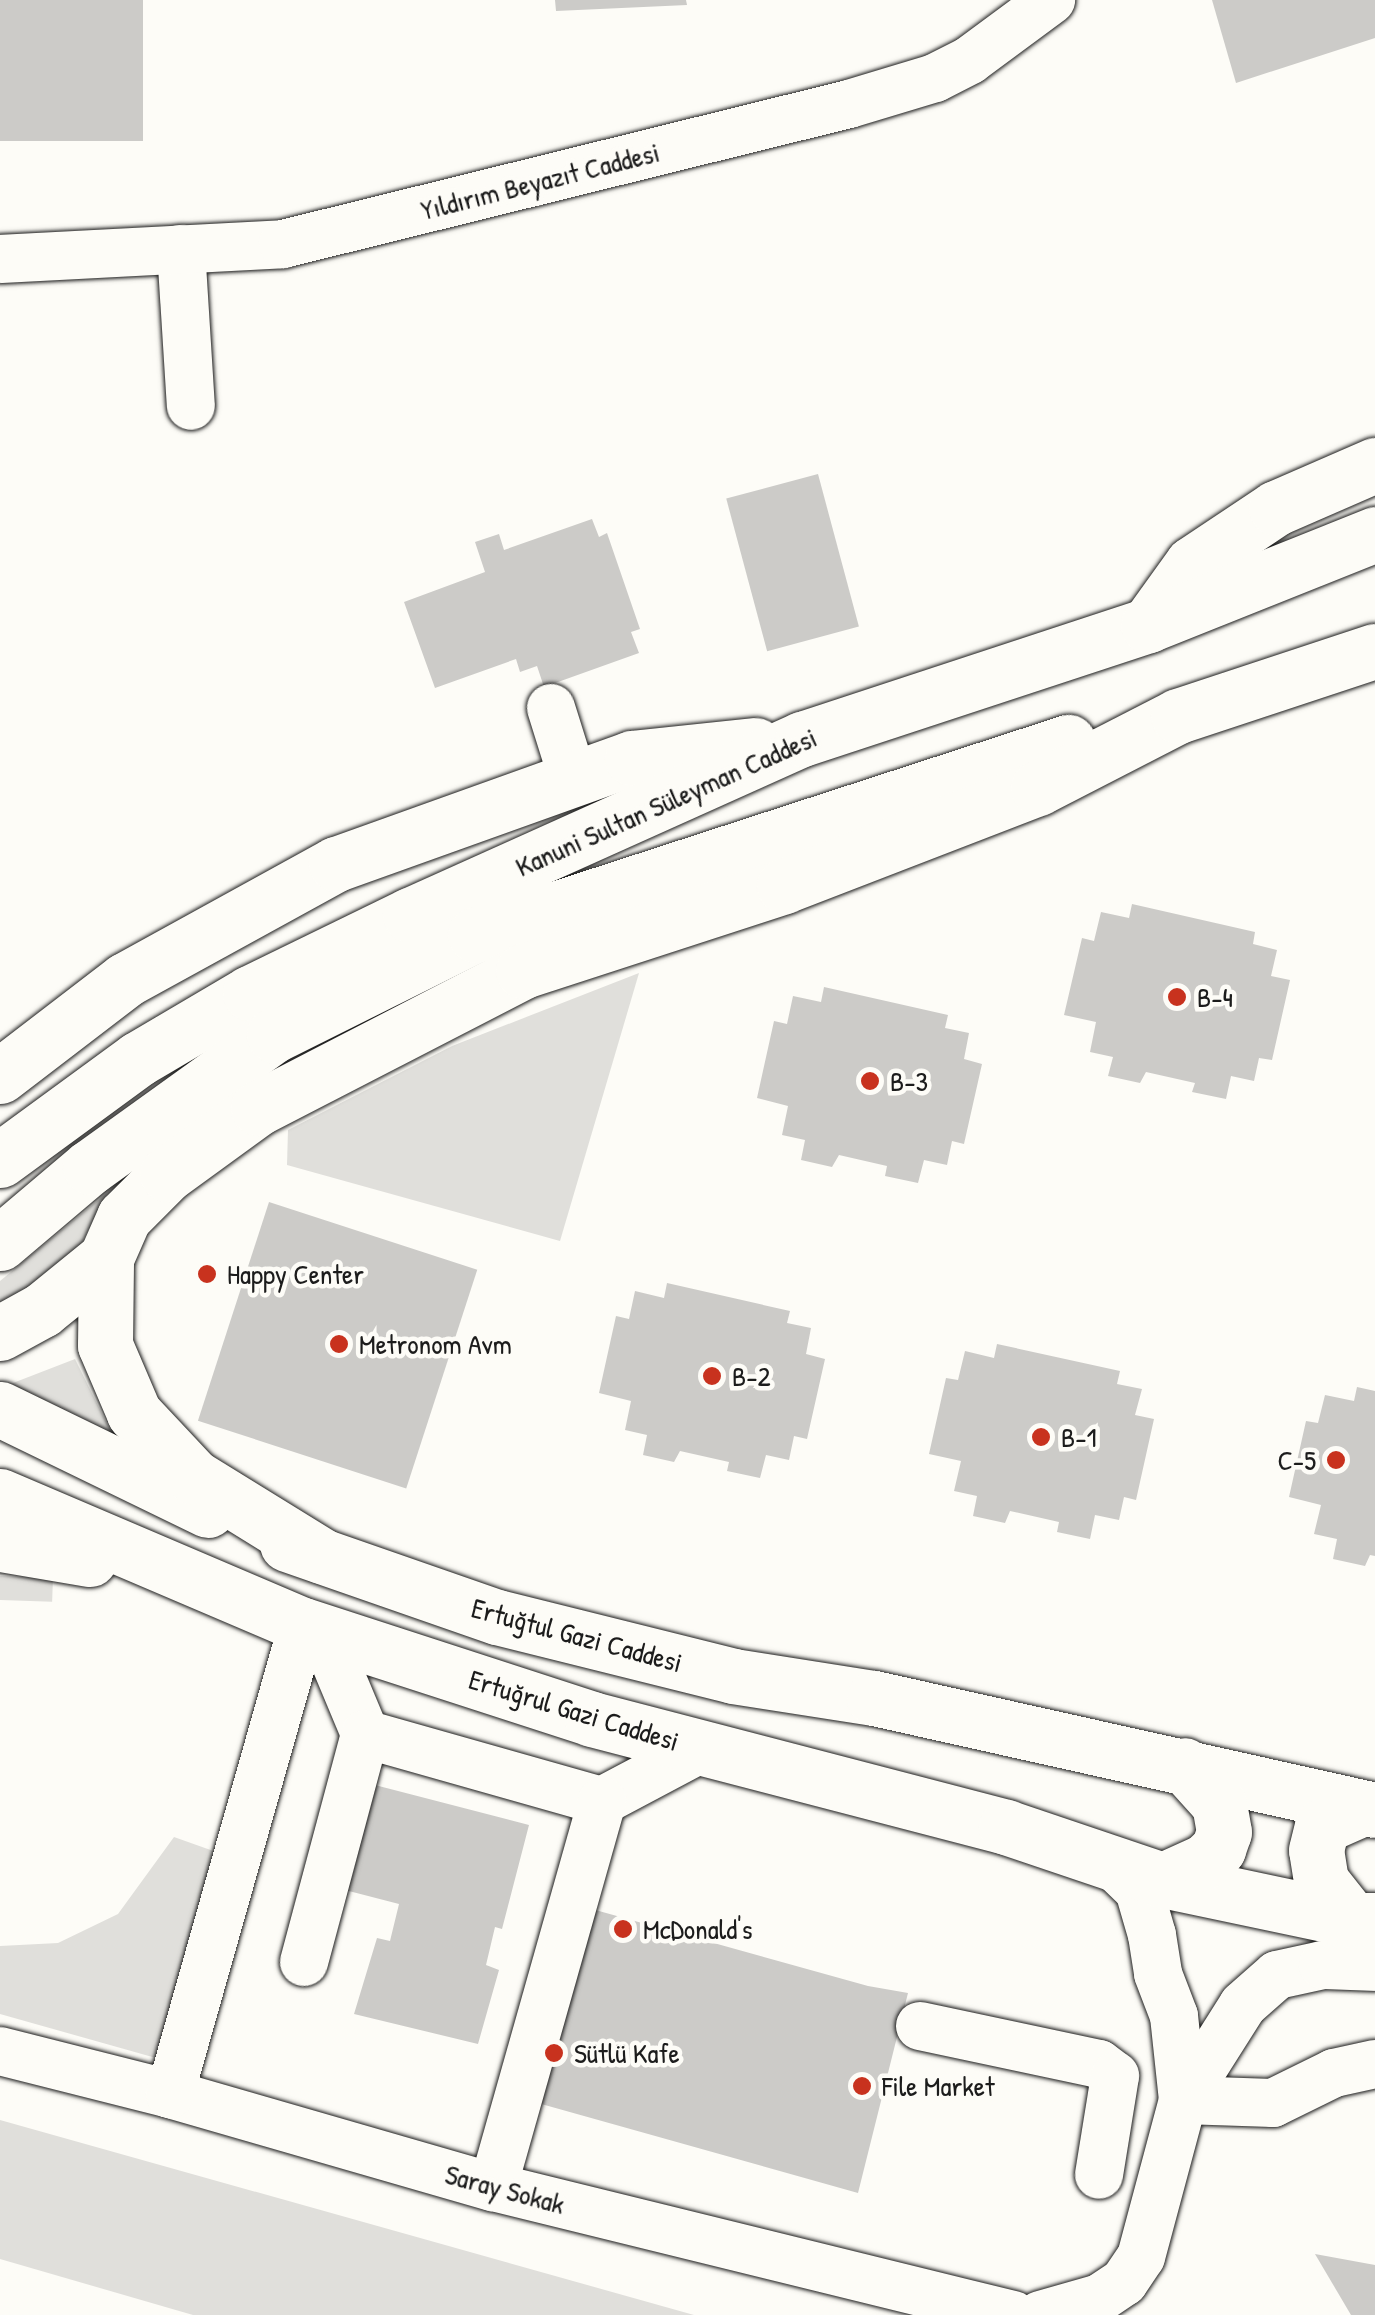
<!DOCTYPE html>
<meta charset="utf-8">
<style>
body{margin:0}
#map{position:relative;width:1375px;height:2315px;overflow:hidden;background:#fdfcf7;font-family:"Patrick Hand",sans-serif}
div>[style]{position:absolute}
[style*='--x']{left:calc(var(--x)*1px);top:calc(var(--y)*1px);width:calc(var(--w)*1px);rotate:calc(var(--a)*1deg)}
.green>*{inset:0;background:#e0dfdb;transform-origin:0 0}
.building>*{inset:0;background:#cccbc8;transform-origin:0 0}
.roads{filter:drop-shadow(0 0 2px #1c1c1c) drop-shadow(0 0 2px #1c1c1c)}
.minor>*{height:48px;margin:-24px;padding:0 24px;transform-origin:24px;border-radius:24px;background:#fdfcf7}
.major>*{height:55px;margin:-27.5px;padding:0 27.5px;transform-origin:27.5px;border-radius:27.5px;background:#fdfcf7}
.dots>*{width:28px;height:28px;translate:-50% -50%;box-sizing:border-box;border:5px solid #fdfcf7;border-radius:50%}
span{translate:-50% -50%;white-space:nowrap;text-align:center;line-height:1.15;-webkit-text-stroke:9px #fdfcf7;paint-order:stroke}
.street-label{font-size:28px;color:#1c1c1c}
.poi-label{font-size:28px;color:#1c1c1c}
.left{translate:0 -50%;text-align:left}
.right{translate:-100% -50%;text-align:right}
</style>
<div id="map">
<div class="green">
<div style="clip-path:polygon(639px 973px,560px 1241px,287px 1165px,288px 1130px,452px 1046px)"></div>
<div style="clip-path:polygon(107px 1193px,67px 1272px,0 1320px,0 1281px)"></div>
<div style="clip-path:polygon(75px 1359px,114px 1438px,0 1388px)"></div>
<div style="left:0;top:1576px;width:53px;height:24px;rotate:2deg"></div>
<div style="clip-path:polygon(174px 1837px,219px 1853px,156px 2058px,0 2014px,0 1946px,58px 1943px,118px 1914px)"></div>
<div style="clip-path:polygon(0 2120px,694px 2315px,193px 2315px,0 2259px)"></div>
</div>
<div class="building">
<div style="left:0;top:0;width:143px;height:141px"></div>
<div style="clip-path:polygon(555px 0,686px 0,687px 5px,556px 11px)"></div>
<div style="clip-path:polygon(1212px 0,1375px 0,1375px 38px,1236px 83px)"></div>
<div style="left:818px;top:474px;width:158px;height:95px;rotate:75deg"></div>
<div style="clip-path:polygon(592px 519px,599px 537px,607px 533px,640px 629px,631px 632px,639px 653px,544px 687px,537px 666px,520px 672px,516px 659px,435px 688px,404px 602px,485px 572px,475px 542px,499px 534px,504px 550px)"></div>
<div style="clip-path:polygon(1132px 904px,1255px 932px,1253px 944px,1277px 950px,1271px 976px,1290px 980px,1272px 1060px,1259px 1058px,1254px 1081px,1231px 1076px,1226px 1099px,1192px 1092px,1195px 1083px,1146px 1072px,1140px 1083px,1108px 1076px,1113px 1057px,1090px 1052px,1096px 1022px,1064px 1015px,1082px 938px,1094px 941px,1101px 912px,1129px 918px)"></div>
<div style="clip-path:polygon(824px 987px,948px 1015px,945px 1028px,969px 1033px,964px 1059px,982px 1064px,964px 1144px,952px 1141px,947px 1165px,924px 1160px,918px 1183px,885px 1176px,887px 1166px,839px 1155px,832px 1167px,801px 1160px,805px 1140px,782px 1135px,788px 1106px,757px 1098px,774px 1021px,787px 1024px,793px 996px,821px 1002px)"></div>
<div style="left:269px;top:1202px;width:219px;height:230px;rotate:18deg"></div>
<div style="clip-path:polygon(667px 1283px,790px 1311px,787px 1323px,811px 1328px,806px 1354px,825px 1359px,807px 1439px,794px 1436px,789px 1460px,766px 1455px,760px 1478px,727px 1471px,729px 1462px,680px 1451px,674px 1462px,643px 1455px,647px 1435px,625px 1430px,631px 1401px,599px 1393px,616px 1316px,629px 1319px,635px 1291px,664px 1298px)"></div>
<div style="clip-path:polygon(997px 1344px,1120px 1371px,1117px 1384px,1142px 1389px,1135px 1415px,1154px 1419px,1136px 1500px,1124px 1497px,1119px 1520px,1095px 1515px,1090px 1539px,1057px 1532px,1059px 1522px,1010px 1511px,1005px 1523px,973px 1516px,977px 1496px,954px 1491px,961px 1461px,929px 1454px,946px 1378px,958px 1380px,965px 1351px,994px 1358px)"></div>
<div style="clip-path:polygon(1357px 1387px,1375px 1391px,1375px 1556px,1370px 1555px,1365px 1566px,1333px 1559px,1337px 1539px,1314px 1534px,1321px 1505px,1289px 1497px,1306px 1421px,1318px 1423px,1325px 1395px,1354px 1401px)"></div>
<div style="clip-path:polygon(371px 1784px,529px 1825px,502px 1929px,495px 1927px,486px 1965px,499px 1970px,478px 2044px,354px 2014px,377px 1938px,390px 1941px,399px 1904px,345px 1890px)"></div>
<div style="clip-path:polygon(581px 1906px,868px 1986px,908px 1993px,858px 2193px,527px 2100px)"></div>
<div style="clip-path:polygon(1315px 2254px,1375px 2265px,1375px 2315px,1351px 2315px)"></div>
</div>
<div class="roads">
<div class="minor">
<div style="--x:181;--y:249;--w:157;--a:86.4"></div>
<div style="--x:0;--y:259;--w:283;--a:-3"></div>
<div style="--x:283;--y:244;--w:583;--a:-13.89"></div>
<div style="--x:849;--y:104;--w:90;--a:-16.8"></div>
<div style="--x:935;--y:78;--w:39;--a:-27"></div>
<div style="--x:970;--y:60;--w:101;--a:-36.5"></div>
<div style="--x:551;--y:708;--w:73;--a:72.6"></div>
<div style="--x:322;--y:1631;--w:112;--a:67.3"></div>
<div style="--x:365;--y:1734;--w:246;--a:15.8"></div>
<div style="--x:602;--y:1801;--w:113;--a:-27.9"></div>
<div style="--x:1116;--y:1868;--w:32;--a:44"></div>
<div style="--x:1139;--y:1890;--w:47;--a:73.9"></div>
<div style="--x:1152;--y:1935;--w:39;--a:81"></div>
<div style="--x:1158;--y:1974;--w:45;--a:69.1"></div>
<div style="--x:1174;--y:2016;--w:84;--a:83.9"></div>
<div style="--x:304;--y:1962;--w:236;--a:-75"></div>
<div style="--x:920;--y:2026;--w:183;--a:12"></div>
<div style="--x:1099;--y:2064;--w:20;--a:37"></div>
<div style="--x:1115;--y:2076;--w:100;--a:99.2"></div>
<div style="--x:0;--y:2051;--w:175;--a:14.2"></div>
<div style="--x:170;--y:2094;--w:336;--a:16.1"></div>
<div style="--x:493;--y:2187;--w:536;--a:13.83"></div>
<div style="--x:170;--y:2094;--w:487;--a:-74.2"></div>
<div style="--x:1183;--y:2100;--w:90;--a:1.9"></div>
<div style="--x:1273;--y:2103;--w:68;--a:-26.2"></div>
<div style="--x:1334;--y:2073;--w:42;--a:-12.4"></div>
<div style="--x:493;--y:2187;--w:401;--a:-74.2"></div>
<div style="--x:1040;--y:2315;--w:62;--a:-15.8"></div>
<div style="--x:1100;--y:2298;--w:29;--a:-34"></div>
<div style="--x:1124;--y:2282;--w:30;--a:-56"></div>
<div style="--x:1141;--y:2257;--w:163;--a:-75"></div>
<div style="--x:1183;--y:2100;--w:112;--a:-57.7"></div>
<div style="--x:1243;--y:2005;--w:45;--a:-41.4"></div>
<div style="--x:1277;--y:1975;--w:47;--a:-12.3"></div>
<div style="--x:1323;--y:1965;--w:52;--a:2.2"></div>
</div>
<div class="major">
<div style="--x:1148;--y:625;--w:75;--a:-54.2"></div>
<div style="--x:1192;--y:564;--w:101;--a:-33.7"></div>
<div style="--x:1276;--y:508;--w:108;--a:-23.5"></div>
<div style="--x:0;--y:1076;--w:158;--a:-37.5"></div>
<div style="--x:125;--y:980;--w:241;--a:-28.8"></div>
<div style="--x:336;--y:864;--w:314;--a:-19.7"></div>
<div style="--x:632;--y:758;--w:124;--a:-6"></div>
<div style="--x:0;--y:1160;--w:171;--a:-36.2"></div>
<div style="--x:138;--y:1059;--w:130;--a:-30.5"></div>
<div style="--x:250;--y:993;--w:178;--a:-26"></div>
<div style="--x:410;--y:915;--w:430;--a:-24.2"></div>
<div style="--x:802;--y:739;--w:364;--a:-18.2"></div>
<div style="--x:1148;--y:625;--w:245;--a:-21.8"></div>
<div style="--x:0;--y:1243;--w:118;--a:-40.2"></div>
<div style="--x:90;--y:1167;--w:226;--a:-35.7"></div>
<div style="--x:274;--y:1035;--w:225;--a:-26.5"></div>
<div style="--x:475;--y:935;--w:624;--a:-18.03"></div>
<div style="--x:0;--y:1333;--w:48;--a:-28.7"></div>
<div style="--x:42;--y:1310;--w:82;--a:-39.1"></div>
<div style="--x:0;--y:1409;--w:231;--a:25.9"></div>
<div style="--x:0;--y:1496;--w:329;--a:23.1"></div>
<div style="--x:303;--y:1625;--w:304;--a:18"></div>
<div style="--x:592;--y:1719;--w:428;--a:14.6"></div>
<div style="--x:1006;--y:1827;--w:166;--a:18.7"></div>
<div style="--x:1163;--y:1880;--w:193;--a:11.9"></div>
<div style="--x:1352;--y:1920;--w:23;--a:0"></div>
<div style="--x:0;--y:1544;--w:91;--a:9.5"></div>
<div style="--x:287;--y:1544;--w:222;--a:19.2"></div>
<div style="--x:497;--y:1617;--w:243;--a:14"></div>
<div style="--x:733;--y:1676;--w:143;--a:8.9"></div>
<div style="--x:874;--y:1698;--w:513;--a:12.6"></div>
<div style="--x:322;--y:1556;--w:150;--a:-148.3"></div>
<div style="--x:194;--y:1477;--w:88;--a:-133.2"></div>
<div style="--x:134;--y:1413;--w:74;--a:-113.1"></div>
<div style="--x:105;--y:1345;--w:87;--a:-89.3"></div>
<div style="--x:106;--y:1258;--w:45;--a:-66.3"></div>
<div style="--x:124;--y:1217;--w:61;--a:-45"></div>
<div style="--x:167;--y:1174;--w:112;--a:-36"></div>
<div style="--x:258;--y:1108;--w:298;--a:-27.3"></div>
<div style="--x:523;--y:971;--w:274;--a:-18"></div>
<div style="--x:784;--y:886;--w:272;--a:-21.1"></div>
<div style="--x:1038;--y:788;--w:157;--a:-27.2"></div>
<div style="--x:1178;--y:716;--w:207;--a:-18.3"></div>
<div style="--x:1163;--y:1880;--w:46;--a:-24.3"></div>
<div style="--x:1205;--y:1861;--w:18;--a:-43"></div>
<div style="--x:1218;--y:1849;--w:18;--a:-71"></div>
<div style="--x:1224;--y:1832;--w:28;--a:-100"></div>
<div style="--x:1219;--y:1804;--w:52;--a:-131.9"></div>
<div style="--x:1352;--y:1920;--w:50;--a:-128.5"></div>
<div style="--x:1321;--y:1881;--w:31;--a:-99"></div>
<div style="--x:1316;--y:1850;--w:25;--a:-76"></div>
<div style="--x:1322;--y:1826;--w:45;--a:-23.7"></div>
</div>
</div>
<div class="dots">
<div style="left:1177px;top:997px;background:#c8321e"></div>
<div style="left:870px;top:1081px;background:#c8321e"></div>
<div style="left:207px;top:1274px;background:#c8321e"></div>
<div style="left:339px;top:1344px;background:#c8321e"></div>
<div style="left:712px;top:1376px;background:#c8321e"></div>
<div style="left:1041px;top:1437px;background:#c8321e"></div>
<div style="left:1336px;top:1460px;background:#c8321e"></div>
<div style="left:623px;top:1929px;background:#c8321e"></div>
<div style="left:554px;top:2053px;background:#c8321e"></div>
<div style="left:862px;top:2086px;background:#c8321e"></div>
</div>
<div class="street-label">
<span style="left:540px;top:181px;rotate:-14deg">Yıldırım Beyazıt Caddesi</span>
<span style="left:666px;top:802px;rotate:-24deg">Kanuni Sultan Süleyman Caddesi</span>
<span style="left:577px;top:1635px;rotate:15deg">Ertuğtul Gazi Caddesi</span>
<span style="left:574px;top:1710px;rotate:17deg">Ertuğrul Gazi Caddesi</span>
<span style="left:505px;top:2189px;rotate:15deg">Saray Sokak</span>
</div>
<div class="poi-label">
<span class="left" style="left:1197px;top:997px">B-4</span>
<span class="left" style="left:890px;top:1081px">B-3</span>
<span class="left" style="left:227px;top:1274px">Happy Center</span>
<span class="left" style="left:359px;top:1344px">Metronom Avm</span>
<span class="left" style="left:732px;top:1376px">B-2</span>
<span class="left" style="left:1061px;top:1437px">B-1</span>
<span class="right" style="left:1316px;top:1460px">C-5</span>
<span class="left" style="left:643px;top:1929px">McDonald's</span>
<span class="left" style="left:574px;top:2053px">Sütlü Kafe</span>
<span class="left" style="left:882px;top:2086px">File Market</span>
</div>
</div>
